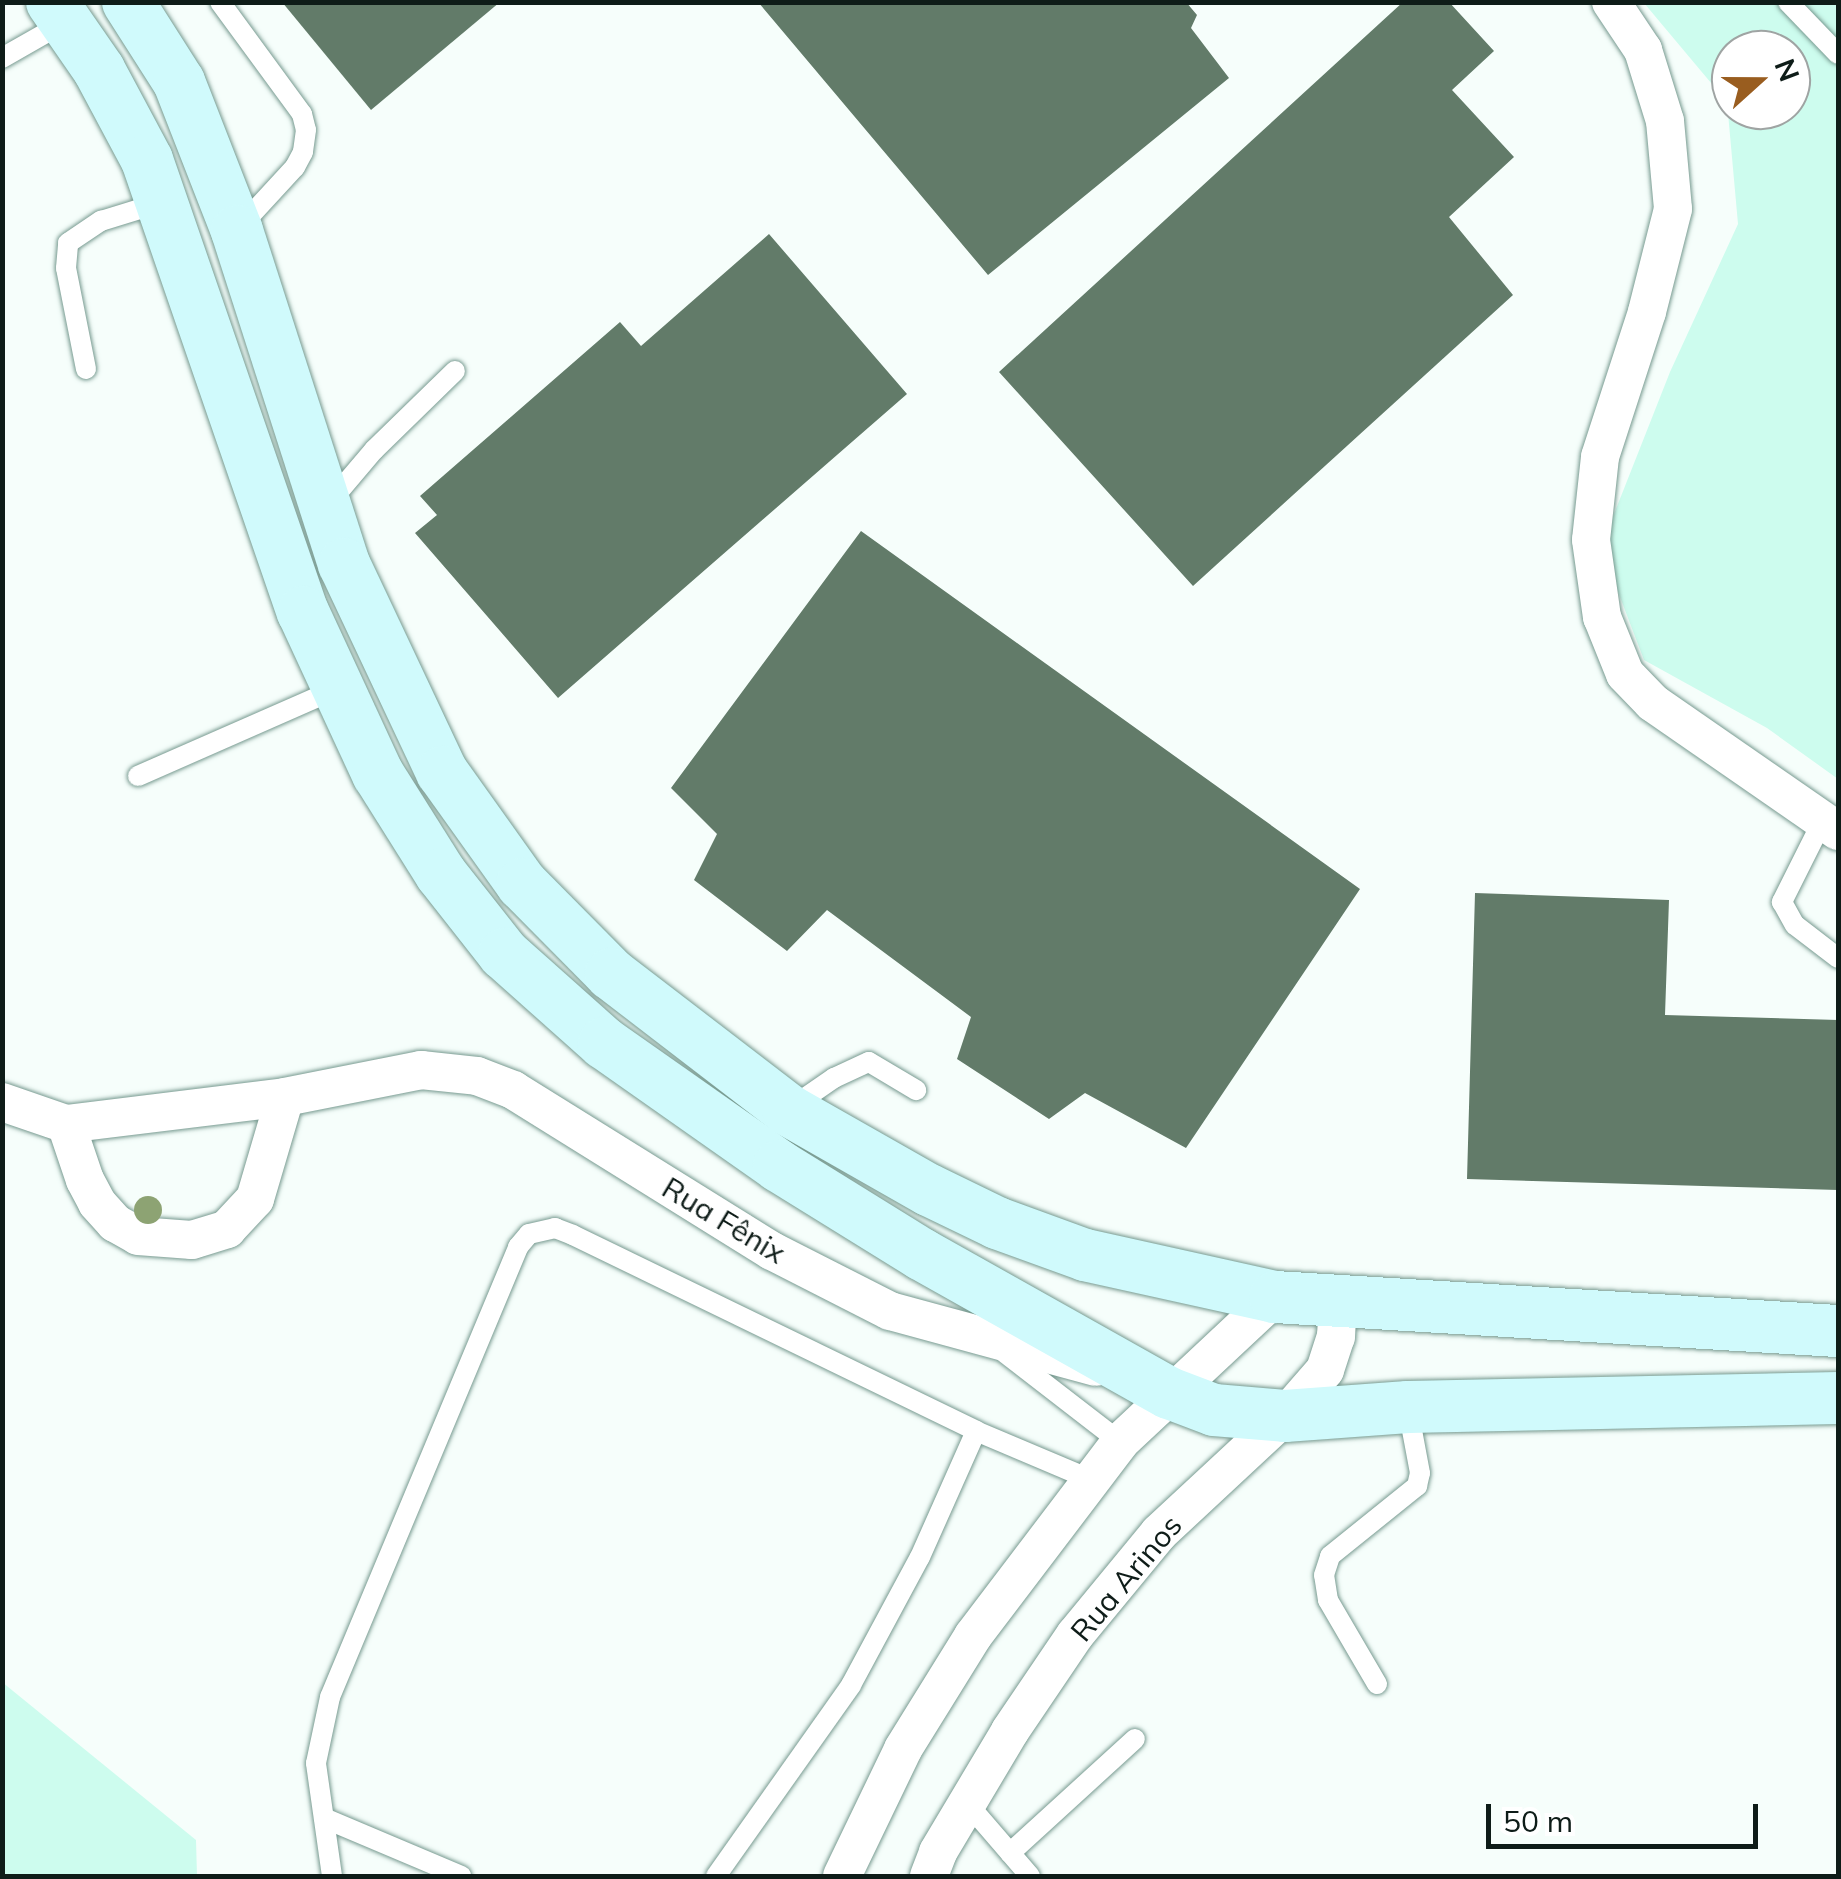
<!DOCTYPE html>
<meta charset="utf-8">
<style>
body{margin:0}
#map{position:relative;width:1841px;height:1879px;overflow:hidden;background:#f6fefb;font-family:Mulish,sans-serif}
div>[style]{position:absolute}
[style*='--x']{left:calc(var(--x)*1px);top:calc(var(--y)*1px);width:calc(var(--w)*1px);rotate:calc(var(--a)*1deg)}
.built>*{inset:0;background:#cdfcee}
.building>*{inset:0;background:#627b69}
.roads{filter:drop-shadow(0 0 2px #779a90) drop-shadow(0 0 2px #779a90)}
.lane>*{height:20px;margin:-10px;padding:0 10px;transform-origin:10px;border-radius:10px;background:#fff}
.street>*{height:38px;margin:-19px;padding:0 19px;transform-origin:19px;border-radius:19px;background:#fff}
.secondary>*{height:52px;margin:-26px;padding:0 26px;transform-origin:26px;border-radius:26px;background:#d0fafc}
.trees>*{width:28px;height:28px;margin:-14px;border-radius:50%;background:#8da373}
span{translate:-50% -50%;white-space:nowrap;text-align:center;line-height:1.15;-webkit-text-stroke:8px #fff;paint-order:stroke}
.street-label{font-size:30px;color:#0e1c18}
.frame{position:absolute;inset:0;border:5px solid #0e1c18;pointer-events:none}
.north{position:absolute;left:1711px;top:30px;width:100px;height:100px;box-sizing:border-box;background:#fff;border:2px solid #9fa4a3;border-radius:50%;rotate:69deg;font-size:28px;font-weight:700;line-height:40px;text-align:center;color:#0e1c18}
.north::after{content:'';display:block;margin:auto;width:35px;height:45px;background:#995d1f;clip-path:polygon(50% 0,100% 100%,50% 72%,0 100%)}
.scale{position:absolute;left:1486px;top:1804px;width:272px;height:45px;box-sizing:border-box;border:5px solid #0e1c18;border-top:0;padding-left:12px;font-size:30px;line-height:35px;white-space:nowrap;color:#0e1c18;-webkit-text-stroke:8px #fff;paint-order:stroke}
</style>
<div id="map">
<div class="built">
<div style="clip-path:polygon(evenodd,1644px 3px,1838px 3px,1838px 779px,1767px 728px,1644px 660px,1601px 547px,1670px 372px,1738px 224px,1727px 102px,1644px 3px,1731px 50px,1791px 50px,1791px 110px,1731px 110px,1731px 50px)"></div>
<div style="clip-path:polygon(2px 1682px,196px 1840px,197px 1876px,3px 1876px)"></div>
</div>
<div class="building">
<div style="clip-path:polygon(282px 2px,500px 2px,371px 110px)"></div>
<div style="clip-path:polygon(758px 2px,1186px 2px,1197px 15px,1191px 28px,1229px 78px,988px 275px)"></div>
<div style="clip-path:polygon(1403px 2px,1449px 2px,1494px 51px,1452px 90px,1514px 157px,1449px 217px,1513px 295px,1193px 586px,999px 372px)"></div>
<div style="clip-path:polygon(769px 234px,907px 394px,558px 698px,415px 533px,437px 515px,420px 496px,620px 322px,641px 346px)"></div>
<div style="clip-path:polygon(861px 531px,1360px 889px,1186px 1148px,1085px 1093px,1049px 1119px,957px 1059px,971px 1017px,827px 910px,787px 951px,694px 880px,717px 834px,671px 788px)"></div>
<div style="clip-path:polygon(1475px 893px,1669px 900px,1665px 1015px,1838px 1020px,1838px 1190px,1467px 1179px)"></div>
</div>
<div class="roads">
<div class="lane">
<div style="--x:220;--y:2;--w:139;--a:53.8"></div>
<div style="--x:302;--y:114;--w:16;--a:76"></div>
<div style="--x:306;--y:130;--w:22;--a:98"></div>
<div style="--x:303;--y:152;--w:17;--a:118"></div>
<div style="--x:295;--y:167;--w:84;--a:132.6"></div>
<div style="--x:1788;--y:2;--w:72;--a:46.1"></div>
<div style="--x:2;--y:58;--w:73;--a:-29.7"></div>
<div style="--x:86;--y:369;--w:103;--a:-101.2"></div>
<div style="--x:66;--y:268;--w:25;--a:-85"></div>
<div style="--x:68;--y:243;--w:40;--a:-34"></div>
<div style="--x:101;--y:221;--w:61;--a:-17.2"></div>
<div style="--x:329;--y:503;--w:70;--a:-49.7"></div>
<div style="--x:374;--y:450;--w:113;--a:-44.3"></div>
<div style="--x:138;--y:776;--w:219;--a:-23.7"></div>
<div style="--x:1823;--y:820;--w:92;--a:116.6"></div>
<div style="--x:1782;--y:902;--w:26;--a:61"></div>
<div style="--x:1795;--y:925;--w:54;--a:37.5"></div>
<div style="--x:789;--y:1109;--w:55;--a:-34.6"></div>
<div style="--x:834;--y:1078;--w:38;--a:-25"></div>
<div style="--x:869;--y:1062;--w:55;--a:30.8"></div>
<div style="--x:1005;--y:1353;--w:145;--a:37.7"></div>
<div style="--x:1377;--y:1684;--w:97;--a:-120.3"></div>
<div style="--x:1328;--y:1600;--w:25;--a:-99"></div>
<div style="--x:1324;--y:1575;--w:20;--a:-72"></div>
<div style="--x:1330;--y:1556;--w:112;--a:-38.8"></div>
<div style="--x:1417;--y:1486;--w:13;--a:-77"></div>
<div style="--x:1420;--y:1473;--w:65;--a:-100.6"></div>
<div style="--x:967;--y:1803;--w:96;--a:49.2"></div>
<div style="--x:324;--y:1818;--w:149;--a:22.9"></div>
<div style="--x:1010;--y:1853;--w:169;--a:-42.4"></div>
<div style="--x:332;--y:1876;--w:114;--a:-98.1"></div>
<div style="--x:316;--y:1763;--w:67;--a:-78"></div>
<div style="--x:330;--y:1697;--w:488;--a:-67.3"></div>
<div style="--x:518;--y:1247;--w:17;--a:-50"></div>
<div style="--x:529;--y:1234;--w:27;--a:-13"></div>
<div style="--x:555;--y:1228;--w:19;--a:21"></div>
<div style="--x:573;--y:1235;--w:448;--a:25.9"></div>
<div style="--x:976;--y:1431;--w:126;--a:22.9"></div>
<div style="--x:716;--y:1876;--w:234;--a:-54.7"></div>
<div style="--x:851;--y:1685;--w:145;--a:-61.7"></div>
<div style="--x:920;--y:1557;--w:138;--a:-66"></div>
</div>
<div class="street">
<div style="--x:1611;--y:2;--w:58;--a:56.3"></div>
<div style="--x:1643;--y:50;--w:74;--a:72.8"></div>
<div style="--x:1665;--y:121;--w:88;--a:84.8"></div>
<div style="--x:1673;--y:209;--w:106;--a:104.2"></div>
<div style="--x:1647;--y:312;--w:152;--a:108"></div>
<div style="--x:1600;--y:457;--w:83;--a:96.2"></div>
<div style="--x:1591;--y:540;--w:78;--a:81.9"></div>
<div style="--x:1602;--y:617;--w:61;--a:68"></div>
<div style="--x:1625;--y:674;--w:40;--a:46"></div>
<div style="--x:1653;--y:703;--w:225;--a:34.7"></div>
<div style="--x:2;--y:1102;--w:68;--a:19"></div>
<div style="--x:66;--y:1124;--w:221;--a:-7"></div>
<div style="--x:285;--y:1097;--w:139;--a:-11.2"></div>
<div style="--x:421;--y:1070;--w:56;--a:6.1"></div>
<div style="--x:477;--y:1076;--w:39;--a:21"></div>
<div style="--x:513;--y:1090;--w:305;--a:31.9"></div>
<div style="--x:772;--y:1251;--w:132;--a:27"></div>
<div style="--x:890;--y:1311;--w:213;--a:15.2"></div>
<div style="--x:66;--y:1124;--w:59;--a:71.3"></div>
<div style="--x:85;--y:1180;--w:26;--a:62"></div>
<div style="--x:97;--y:1203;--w:27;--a:48"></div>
<div style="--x:115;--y:1223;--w:26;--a:29"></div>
<div style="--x:138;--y:1236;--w:54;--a:4.2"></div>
<div style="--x:192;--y:1240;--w:37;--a:-17"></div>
<div style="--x:227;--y:1229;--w:41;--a:-47"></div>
<div style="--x:255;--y:1199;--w:106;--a:-73.6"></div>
<div style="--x:842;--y:1876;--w:141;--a:-64.3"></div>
<div style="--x:903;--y:1749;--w:133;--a:-58.2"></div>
<div style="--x:973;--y:1636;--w:243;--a:-52.8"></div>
<div style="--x:1120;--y:1442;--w:212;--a:-43.1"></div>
<div style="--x:929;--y:1876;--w:26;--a:-69"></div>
<div style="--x:938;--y:1852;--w:141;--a:-59.2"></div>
<div style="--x:1010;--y:1731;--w:116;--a:-55.9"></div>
<div style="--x:1075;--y:1635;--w:132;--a:-50.5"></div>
<div style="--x:1159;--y:1533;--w:172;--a:-42.9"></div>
<div style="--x:1285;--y:1416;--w:61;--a:-49"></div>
<div style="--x:1325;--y:1370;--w:35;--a:-72"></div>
<div style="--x:1336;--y:1337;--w:35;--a:-87"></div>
</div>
<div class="secondary">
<div style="--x:52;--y:2;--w:83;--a:55.3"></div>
<div style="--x:99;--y:70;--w:102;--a:61.9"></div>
<div style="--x:147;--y:160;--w:478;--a:71"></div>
<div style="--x:303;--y:612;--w:179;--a:65.2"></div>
<div style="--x:378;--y:774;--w:118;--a:57.8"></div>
<div style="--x:441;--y:874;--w:102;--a:51.8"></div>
<div style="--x:504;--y:954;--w:134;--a:41.7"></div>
<div style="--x:604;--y:1043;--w:214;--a:35.1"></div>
<div style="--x:779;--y:1166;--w:167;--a:31.8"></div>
<div style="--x:921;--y:1254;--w:284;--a:29.3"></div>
<div style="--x:1169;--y:1393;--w:48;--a:20.7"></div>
<div style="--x:1214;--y:1410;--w:71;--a:4.8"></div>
<div style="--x:1285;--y:1416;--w:123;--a:-4.2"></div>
<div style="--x:1408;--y:1407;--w:430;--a:-1.2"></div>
<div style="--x:128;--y:2;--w:95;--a:57.5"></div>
<div style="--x:179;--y:82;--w:160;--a:68.7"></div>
<div style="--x:237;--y:231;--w:350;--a:72.2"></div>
<div style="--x:344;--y:564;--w:230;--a:64.8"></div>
<div style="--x:442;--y:772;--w:138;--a:54.5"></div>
<div style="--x:522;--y:884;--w:127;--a:45.3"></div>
<div style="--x:611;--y:974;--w:223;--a:37.5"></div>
<div style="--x:788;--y:1110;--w:162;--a:29.6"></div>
<div style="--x:929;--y:1190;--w:76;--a:25.9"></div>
<div style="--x:997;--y:1223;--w:94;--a:20"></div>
<div style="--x:1085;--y:1255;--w:195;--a:12.5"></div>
<div style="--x:1275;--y:1297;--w:564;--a:3.46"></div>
</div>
</div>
<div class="trees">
<div style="left:148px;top:1210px"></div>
</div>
<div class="street-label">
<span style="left:724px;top:1220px;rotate:31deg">Rua Fênix</span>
<span style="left:1126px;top:1578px;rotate:-50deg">Rua Arinos</span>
</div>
<div class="frame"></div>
<div class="north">N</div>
<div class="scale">50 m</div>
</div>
